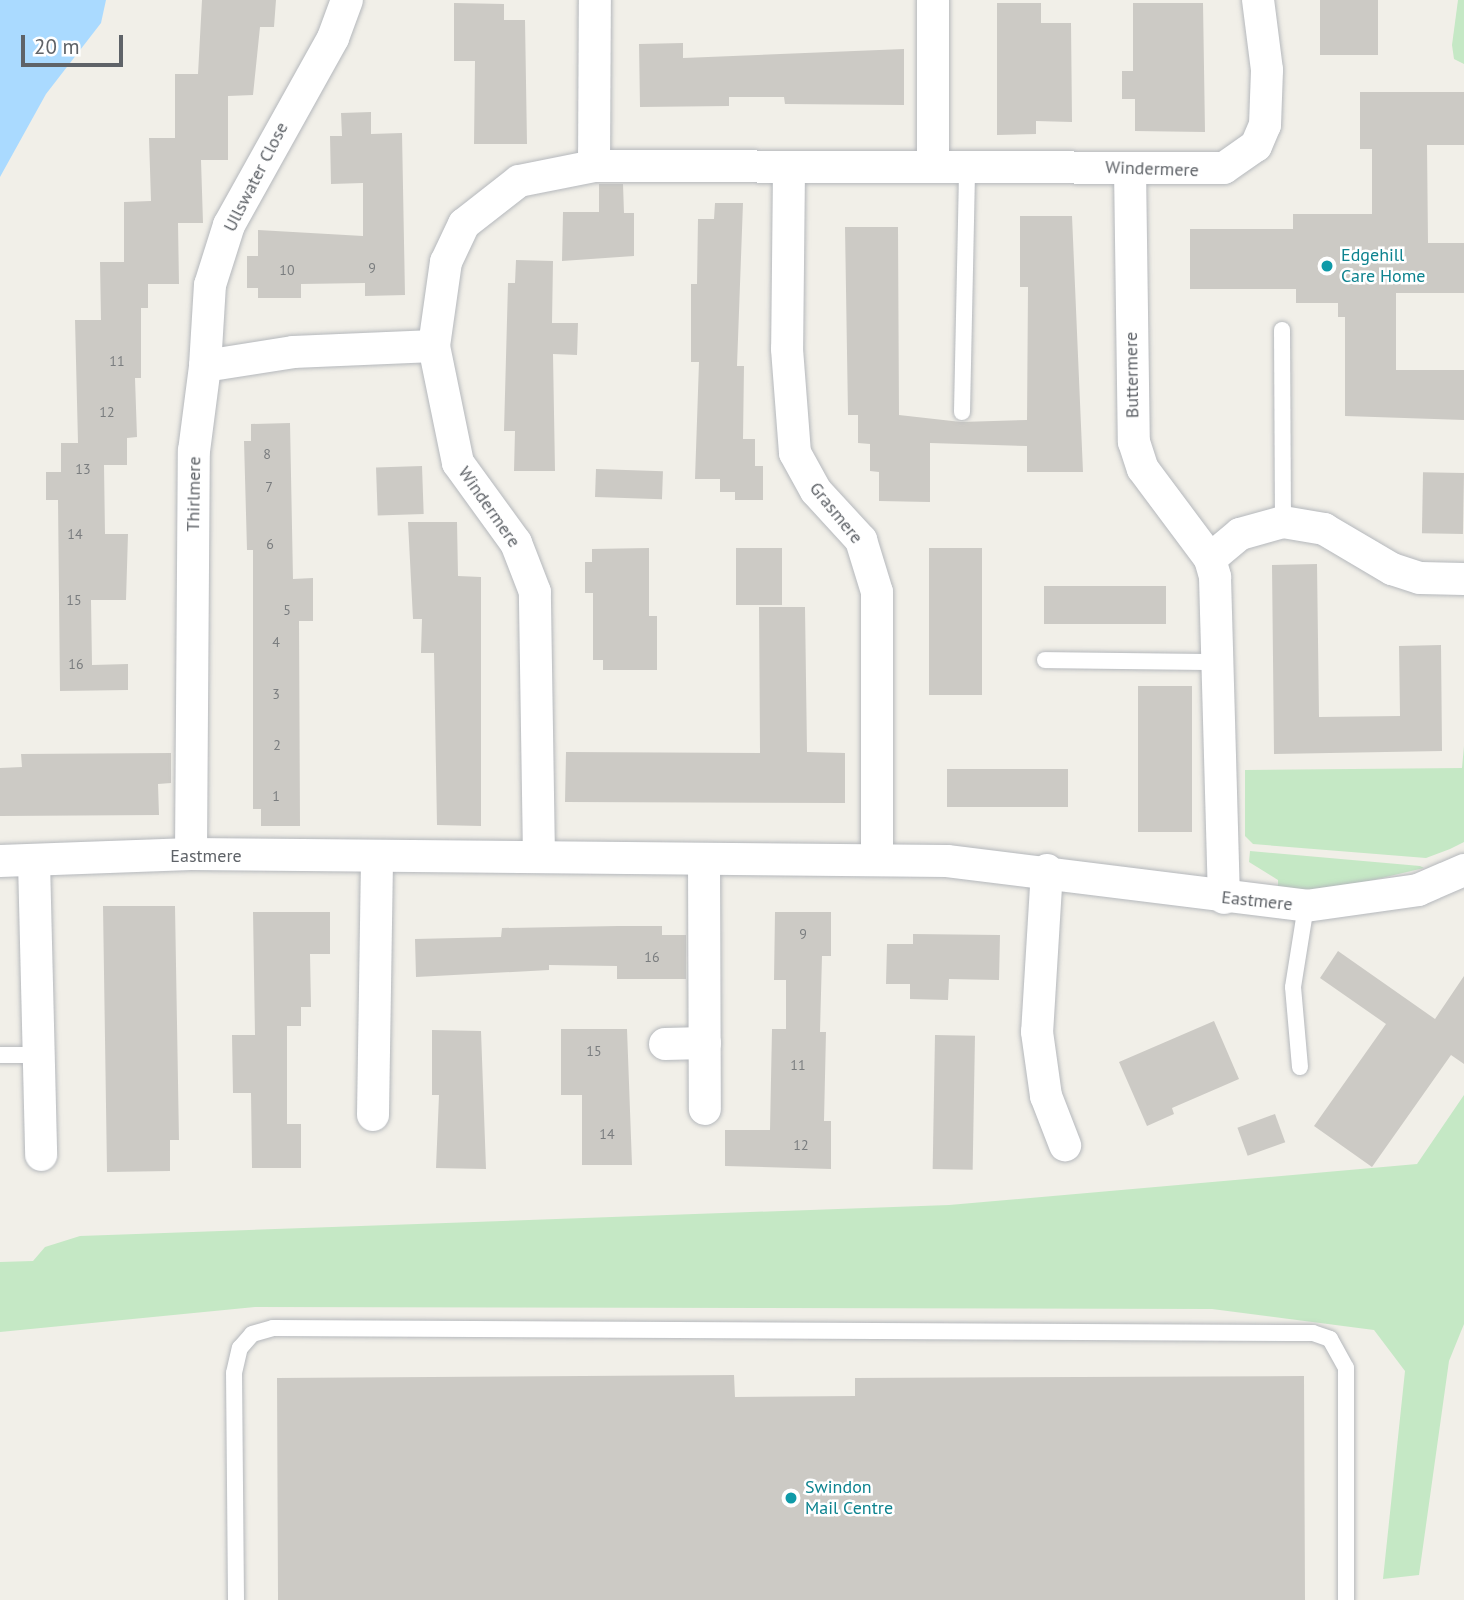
<!DOCTYPE html>
<style>
body{margin:0}
#map{position:relative;width:1464px;height:1600px;overflow:hidden;background:#f1efe8;font-family:"PT Sans",sans-serif}
div>[style]{position:absolute}
[style*='--x']{left:calc(var(--x)*1px);top:calc(var(--y)*1px);width:calc(var(--w)*1px);rotate:calc(var(--a)*1deg)}
.green>*{inset:0;background:#c5e8c5}
.water>*{inset:0;background:#aadaff}
.building>*{inset:0;background:#cccac5;transform-origin:0 0}
.roads{filter:drop-shadow(0 0 2px #b5b8bc) drop-shadow(0 0 2px #b5b8bc)}
.lane>*{height:16px;margin:-8px;padding:0 8px;transform-origin:8px;border-radius:8px;background:#fff}
.street>*{height:32px;margin:-16px;padding:0 16px;transform-origin:16px;border-radius:16px;background:#fff}
.dots>*{width:19px;height:19px;translate:-50% -50%;box-sizing:border-box;border:4px solid #fff;border-radius:50%}
span{translate:-50% -50%;white-space:nowrap;text-align:center;line-height:1.15;-webkit-text-stroke:5px #fff;paint-order:stroke}
.number-label{font-size:14px;color:#7a7d7f}
.number-label span{-webkit-text-stroke-width:0}
.street-label{font-size:18px;color:#5f6368}
.culture-label{font-size:18px;color:#0d838f}
.left{translate:0 -50%;text-align:left}
.scale{position:absolute;left:21px;top:35px;width:102px;height:32px;box-sizing:border-box;border:4px solid #5f6368;border-top:0;padding-left:9px;font-size:21px;line-height:24px;white-space:nowrap;color:#5f6368;-webkit-text-stroke:5px #fff;paint-order:stroke}
</style>
<div id="map">
<div class="green">
<div style="clip-path:polygon(1458px 0,1464px 0,1464px 64px,1454px 59px,1452px 45px)"></div>
<div style="clip-path:polygon(1464px 746px,1464px 842px,1450px 849px,1426px 858px,1253px 844px,1245px 836px,1245px 770px,1462px 768px)"></div>
<div style="clip-path:polygon(1250px 851px,1420px 866px,1424px 868px,1331px 890px,1278px 889px,1278px 880px,1249px 862px)"></div>
<div style="clip-path:polygon(1464px 1095px,1464px 1324px,1449px 1361px,1419px 1575px,1383px 1579px,1405px 1371px,1374px 1330px,1212px 1309px,255px 1307px,0 1332px,0 1262px,33px 1261px,45px 1247px,80px 1236px,949px 1205px,1417px 1164px)"></div>
</div>
<div class="water">
<div style="clip-path:polygon(0 0,106px 0,101px 23px,46px 94px,0 177px)"></div>
</div>
<div class="building">
<div style="clip-path:polygon(202px 0,276px 0,274px 27px,260px 27px,253px 95px,228px 96px,228px 160px,201px 160px,203px 223px,178px 223px,179px 284px,148px 284px,148px 308px,141px 308px,141px 378px,135px 378px,137px 437px,127px 438px,127px 465px,104px 465px,105px 534px,128px 534px,126px 600px,91px 600px,92px 665px,128px 664px,128px 690px,60px 691px,58px 500px,46px 500px,46px 472px,61px 472px,61px 443px,78px 443px,75px 320px,101px 320px,100px 262px,124px 262px,124px 202px,151px 201px,149px 138px,175px 138px,175px 74px,198px 74px)"></div>
<div style="left:1320px;top:0;width:58px;height:55px"></div>
<div style="clip-path:polygon(454px 3px,504px 4px,504px 20px,525px 20px,527px 144px,474px 144px,475px 61px,454px 61px)"></div>
<div style="clip-path:polygon(997px 3px,1041px 3px,1041px 23px,1071px 23px,1072px 122px,1036px 121px,1036px 134px,997px 135px)"></div>
<div style="clip-path:polygon(1133px 3px,1203px 3px,1205px 132px,1135px 131px,1135px 99px,1122px 99px,1122px 71px,1133px 71px)"></div>
<div style="clip-path:polygon(683px 43px,683px 58px,904px 49px,904px 105px,785px 104px,784px 97px,729px 97px,729px 106px,640px 107px,639px 44px)"></div>
<div style="clip-path:polygon(1360px 92px,1464px 92px,1464px 145px,1427px 145px,1428px 243px,1464px 243px,1464px 293px,1396px 293px,1396px 370px,1464px 370px,1464px 420px,1345px 416px,1345px 317px,1338px 317px,1338px 303px,1296px 303px,1296px 289px,1190px 289px,1190px 229px,1293px 229px,1293px 214px,1372px 214px,1372px 149px,1360px 149px)"></div>
<div style="clip-path:polygon(371px 112px,371px 134px,402px 133px,405px 295px,365px 296px,365px 283px,301px 284px,301px 298px,258px 298px,258px 288px,247px 288px,247px 256px,258px 256px,258px 230px,363px 236px,363px 183px,331px 184px,330px 136px,342px 136px,341px 113px)"></div>
<div style="clip-path:polygon(599px 184px,623px 184px,624px 213px,634px 213px,634px 256px,562px 261px,563px 212px,599px 212px)"></div>
<div style="clip-path:polygon(715px 203px,743px 203px,737px 366px,744px 366px,743px 439px,755px 439px,755px 466px,763px 466px,763px 500px,735px 500px,735px 492px,720px 492px,720px 479px,695px 479px,699px 362px,691px 362px,691px 284px,697px 284px,698px 219px,714px 219px)"></div>
<div style="clip-path:polygon(1020px 216px,1072px 216px,1083px 472px,1027px 472px,1027px 446px,930px 443px,930px 502px,879px 501px,879px 472px,870px 471px,870px 444px,858px 443px,858px 415px,848px 415px,845px 227px,898px 227px,899px 415px,961px 422px,1027px 420px,1028px 287px,1020px 287px)"></div>
<div style="clip-path:polygon(516px 260px,553px 261px,552px 323px,578px 323px,577px 355px,553px 354px,555px 471px,514px 471px,515px 431px,504px 431px,508px 283px,515px 283px)"></div>
<div style="clip-path:polygon(290px 423px,293px 579px,313px 578px,313px 621px,299px 621px,300px 826px,261px 826px,261px 809px,253px 809px,253px 550px,247px 550px,244px 441px,251px 441px,251px 424px)"></div>
<div style="left:422px;top:466px;width:48px;height:46px;rotate:88deg"></div>
<div style="left:596px;top:469px;width:67px;height:28px;rotate:2deg"></div>
<div style="left:1464px;top:473px;width:61px;height:41px;rotate:91deg"></div>
<div style="clip-path:polygon(408px 522px,457px 522px,458px 576px,481px 577px,481px 826px,437px 825px,434px 653px,421px 653px,422px 619px,413px 619px)"></div>
<div style="clip-path:polygon(649px 548px,649px 616px,657px 616px,657px 670px,603px 670px,603px 660px,593px 660px,593px 593px,585px 593px,585px 562px,592px 562px,592px 549px)"></div>
<div style="left:736px;top:548px;width:46px;height:57px"></div>
<div style="left:929px;top:548px;width:53px;height:147px"></div>
<div style="clip-path:polygon(1317px 564px,1319px 717px,1400px 716px,1399px 646px,1441px 645px,1442px 751px,1274px 754px,1272px 565px)"></div>
<div style="left:1044px;top:586px;width:122px;height:38px"></div>
<div style="clip-path:polygon(759px 607px,805px 607px,807px 752px,845px 753px,845px 803px,565px 802px,566px 752px,760px 753px)"></div>
<div style="left:1138px;top:686px;width:54px;height:146px"></div>
<div style="clip-path:polygon(171px 753px,171px 783px,158px 784px,159px 815px,0 816px,0 768px,22px 767px,21px 754px)"></div>
<div style="left:947px;top:769px;width:121px;height:38px"></div>
<div style="clip-path:polygon(103px 906px,175px 906px,179px 1140px,170px 1140px,170px 1171px,107px 1172px)"></div>
<div style="clip-path:polygon(253px 912px,330px 912px,330px 954px,310px 954px,311px 1007px,301px 1007px,301px 1026px,287px 1026px,287px 1124px,301px 1124px,301px 1168px,252px 1168px,251px 1093px,233px 1093px,232px 1035px,255px 1035px)"></div>
<div style="clip-path:polygon(775px 912px,831px 912px,831px 956px,822px 956px,820px 1032px,826px 1032px,824px 1121px,831px 1121px,831px 1169px,725px 1166px,725px 1130px,770px 1130px,772px 1029px,786px 1029px,786px 980px,774px 980px)"></div>
<div style="clip-path:polygon(618px 926px,662px 926px,662px 935px,686px 935px,686px 979px,617px 979px,617px 966px,549px 965px,549px 970px,416px 977px,415px 939px,501px 937px,502px 928px)"></div>
<div style="clip-path:polygon(913px 934px,1000px 935px,999px 980px,949px 979px,948px 1000px,910px 999px,910px 984px,886px 984px,887px 944px,913px 944px)"></div>
<div style="clip-path:polygon(1338px 951px,1435px 1019px,1464px 976px,1464px 1064px,1451px 1055px,1372px 1167px,1314px 1126px,1386px 1024px,1320px 978px)"></div>
<div style="clip-path:polygon(1214px 1021px,1239px 1079px,1172px 1108px,1174px 1114px,1147px 1126px,1119px 1062px)"></div>
<div style="clip-path:polygon(561px 1029px,627px 1029px,632px 1165px,582px 1165px,582px 1095px,561px 1095px)"></div>
<div style="clip-path:polygon(432px 1030px,481px 1031px,486px 1169px,436px 1168px,439px 1095px,432px 1095px)"></div>
<div style="left:935px;top:1035px;width:40px;height:134px;rotate:1deg"></div>
<div style="left:1275px;top:1114px;width:30px;height:40px;rotate:70deg"></div>
<div style="clip-path:polygon(734px 1375px,735px 1397px,855px 1396px,855px 1378px,1304px 1376px,1305px 1600px,278px 1600px,277px 1378px)"></div>
</div>
<div class="roads">
<div class="lane">
<div style="--x:1282;--y:330;--w:192;--a:89.7"></div>
<div style="--x:962;--y:412;--w:246;--a:-88.8"></div>
<div style="--x:1045;--y:660;--w:174;--a:0.7"></div>
<div style="--x:0;--y:1055;--w:40;--a:0"></div>
<div style="--x:1300;--y:1067;--w:80;--a:-95"></div>
<div style="--x:1293;--y:987;--w:82;--a:-80.9"></div>
<div style="--x:236;--y:1600;--w:227;--a:-90.5"></div>
<div style="--x:234;--y:1373;--w:26;--a:-77"></div>
<div style="--x:240;--y:1348;--w:18;--a:-49"></div>
<div style="--x:252;--y:1334;--w:22;--a:-16"></div>
<div style="--x:273;--y:1328;--w:1040;--a:0.28"></div>
<div style="--x:1313;--y:1333;--w:18;--a:19"></div>
<div style="--x:1330;--y:1339;--w:33;--a:61"></div>
<div style="--x:1346;--y:1368;--w:232;--a:90"></div>
</div>
<div class="street">
<div style="--x:933;--y:0;--w:166;--a:90"></div>
<div style="--x:594;--y:166;--w:166;--a:-89.7"></div>
<div style="--x:1130;--y:168;--w:274;--a:89.2"></div>
<div style="--x:1134;--y:442;--w:28;--a:72"></div>
<div style="--x:1143;--y:469;--w:112;--a:53.3"></div>
<div style="--x:1210;--y:559;--w:19;--a:74"></div>
<div style="--x:1215;--y:577;--w:321;--a:88.4"></div>
<div style="--x:789;--y:169;--w:180;--a:90.6"></div>
<div style="--x:787;--y:349;--w:104;--a:85.6"></div>
<div style="--x:795;--y:453;--w:43;--a:61.1"></div>
<div style="--x:816;--y:491;--w:67;--a:47.4"></div>
<div style="--x:861;--y:540;--w:54;--a:72.9"></div>
<div style="--x:877;--y:592;--w:267;--a:90"></div>
<div style="--x:205;--y:366;--w:81;--a:-86.5"></div>
<div style="--x:210;--y:285;--w:63;--a:-72.4"></div>
<div style="--x:229;--y:225;--w:214;--a:-60.9"></div>
<div style="--x:333;--y:38;--w:40;--a:-69.8"></div>
<div style="--x:1210;--y:559;--w:39;--a:-40"></div>
<div style="--x:1240;--y:534;--w:45;--a:-15.6"></div>
<div style="--x:1283;--y:522;--w:42;--a:9.7"></div>
<div style="--x:1324;--y:529;--w:79;--a:30.5"></div>
<div style="--x:1392;--y:569;--w:29;--a:18"></div>
<div style="--x:1420;--y:578;--w:44;--a:1.3"></div>
<div style="--x:191;--y:854;--w:403;--a:-89.6"></div>
<div style="--x:194;--y:451;--w:86;--a:-82.6"></div>
<div style="--x:205;--y:366;--w:89;--a:-9"></div>
<div style="--x:293;--y:352;--w:141;--a:-2.4"></div>
<div style="--x:539;--y:857;--w:265;--a:-90.9"></div>
<div style="--x:535;--y:592;--w:53;--a:-111.2"></div>
<div style="--x:516;--y:543;--w:99;--a:-125.9"></div>
<div style="--x:458;--y:463;--w:119;--a:-101.6"></div>
<div style="--x:434;--y:346;--w:85;--a:-81.9"></div>
<div style="--x:446;--y:262;--w:42;--a:-64.7"></div>
<div style="--x:464;--y:224;--w:70;--a:-38"></div>
<div style="--x:519;--y:181;--w:76;--a:-11.3"></div>
<div style="--x:594;--y:166;--w:630;--a:0.18"></div>
<div style="--x:1224;--y:168;--w:39;--a:-35"></div>
<div style="--x:1256;--y:146;--w:23;--a:-67"></div>
<div style="--x:1265;--y:125;--w:55;--a:-87.9"></div>
<div style="--x:1267;--y:70;--w:71;--a:-97.3"></div>
<div style="--x:0;--y:861;--w:191;--a:-2.1"></div>
<div style="--x:191;--y:854;--w:756;--a:0.53"></div>
<div style="--x:947;--y:861;--w:362;--a:7.1"></div>
<div style="--x:1306;--y:906;--w:113;--a:-8.1"></div>
<div style="--x:1418;--y:890;--w:50;--a:-23.5"></div>
<div style="--x:34;--y:861;--w:294;--a:88.6"></div>
<div style="--x:704;--y:861;--w:248;--a:89.8"></div>
<div style="--x:1047;--y:870;--w:162;--a:93.5"></div>
<div style="--x:1037;--y:1032;--w:65;--a:82"></div>
<div style="--x:1046;--y:1096;--w:53;--a:68.8"></div>
<div style="--x:665;--y:1044;--w:40;--a:-1.4"></div>
<div style="--x:373;--y:1115;--w:255;--a:-89.1"></div>
</div>
</div>
<div class="dots">
<div style="left:1327px;top:266px;background:#0f9aa8"></div>
<div style="left:791px;top:1498px;background:#0f9aa8"></div>
</div>
<div class="number-label">
<span style="left:372px;top:268px">9</span>
<span style="left:287px;top:270px">10</span>
<span style="left:117px;top:361px">11</span>
<span style="left:107px;top:412px">12</span>
<span style="left:267px;top:454px">8</span>
<span style="left:83px;top:469px">13</span>
<span style="left:269px;top:487px">7</span>
<span style="left:75px;top:534px">14</span>
<span style="left:270px;top:544px">6</span>
<span style="left:74px;top:600px">15</span>
<span style="left:287px;top:610px">5</span>
<span style="left:276px;top:642px">4</span>
<span style="left:76px;top:664px">16</span>
<span style="left:276px;top:694px">3</span>
<span style="left:277px;top:745px">2</span>
<span style="left:276px;top:796px">1</span>
<span style="left:803px;top:934px">9</span>
<span style="left:652px;top:957px">16</span>
<span style="left:594px;top:1051px">15</span>
<span style="left:798px;top:1065px">11</span>
<span style="left:607px;top:1134px">14</span>
<span style="left:801px;top:1145px">12</span>
</div>
<div class="street-label">
<span style="left:1152px;top:169px;rotate:2deg">Windermere</span>
<span style="left:256px;top:177px;rotate:-63deg">Ullswater Close</span>
<span style="left:1132px;top:375px;rotate:-91deg">Buttermere</span>
<span style="left:194px;top:494px;rotate:-89deg">Thirlmere</span>
<span style="left:489px;top:507px;rotate:55deg">Windermere</span>
<span style="left:836px;top:513px;rotate:51deg">Grasmere</span>
<span style="left:206px;top:856px">Eastmere</span>
<span style="left:1257px;top:901px;rotate:6deg">Eastmere</span>
</div>
<div class="culture-label">
<span class="left" style="left:1341px;top:266px">Edgehill<br>Care Home</span>
<span class="left" style="left:805px;top:1498px">Swindon<br>Mail Centre</span>
</div>
<div class="scale">20 m</div>
</div>
